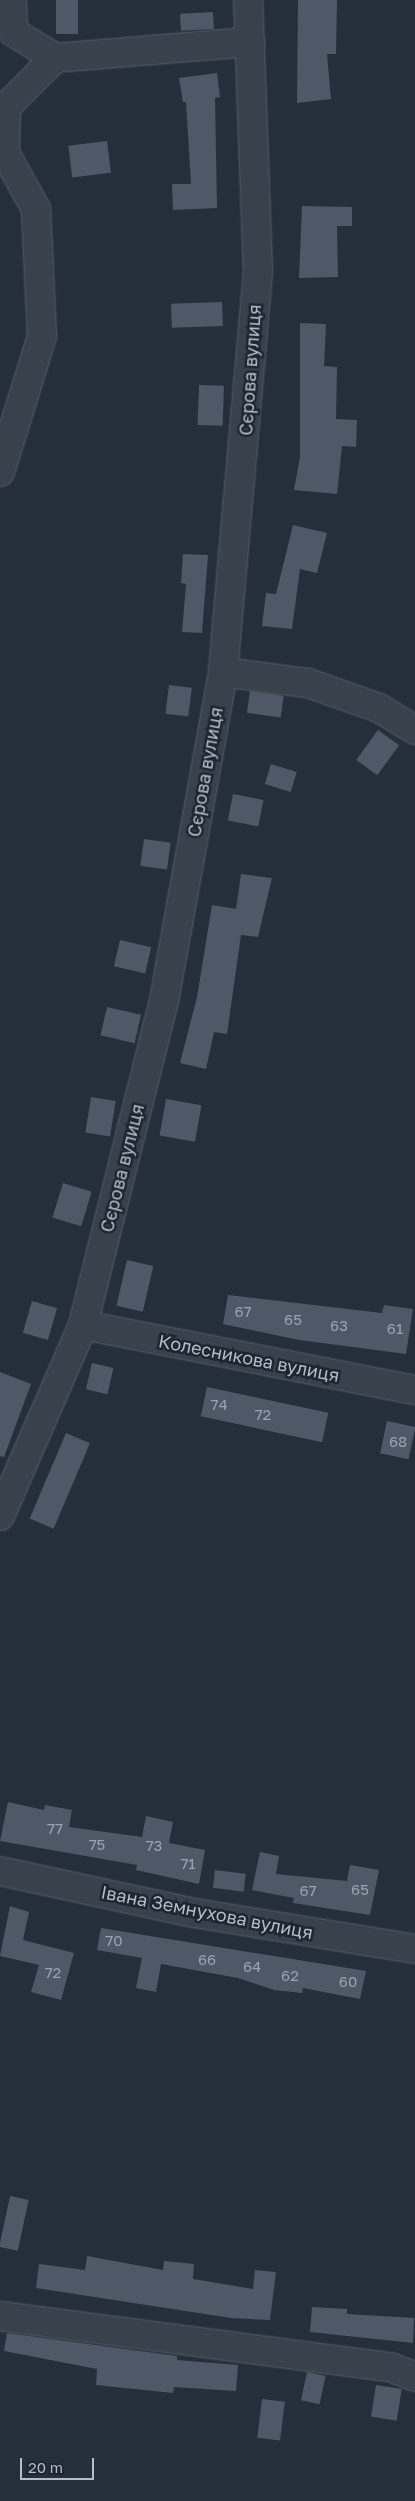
<!DOCTYPE html>
<meta charset="utf-8">
<style>
body{margin:0}
#map{position:relative;width:415px;height:2501px;overflow:hidden;background:#252f3c;font-family:"Golos Text",sans-serif}
div>[style]{position:absolute}
[style*='--x']{left:calc(var(--x)*1px);top:calc(var(--y)*1px);width:calc(var(--w)*1px);rotate:calc(var(--a)*1deg)}
.building>*{inset:0;background:#4e5866;transform-origin:0 0}
.roads{filter:drop-shadow(0 0 1px #565f6a) drop-shadow(0 0 1px #565f6a)}
.minor>*{height:28px;margin:-14px;padding:0 14px;transform-origin:14px;border-radius:14px;background:#38414c}
.tertiary>*{height:28px;margin:-14px;padding:0 14px;transform-origin:14px;border-radius:14px;background:#38414c}
span{translate:-50% -50%;white-space:nowrap;text-align:center;line-height:1.15;-webkit-text-stroke:5px #1d2631;paint-order:stroke}
.number-label{font-size:15px;color:#9aa3af}
.number-label span{-webkit-text-stroke-width:0}
.street-label{font-size:18px;color:#b4bcc7}
.scale{position:absolute;left:20px;top:2458px;width:74px;height:22px;box-sizing:border-box;border:2px solid #b4bcc7;border-top:0;padding-left:6px;font-size:15px;line-height:18px;white-space:nowrap;color:#b4bcc7;-webkit-text-stroke:4px #1d2631;paint-order:stroke}
</style>
<div id="map">
<div class="building">
<div style="left:56px;top:0;width:22px;height:34px"></div>
<div style="clip-path:polygon(298px 0,337px 0,336px 54px,327px 54px,331px 99px,297px 103px)"></div>
<div style="left:213px;top:12px;width:17px;height:33px;rotate:87deg"></div>
<div style="clip-path:polygon(217px 73px,220px 97px,215px 98px,217px 208px,173px 210px,172px 184px,191px 184px,186px 102px,183px 102px,179px 78px)"></div>
<div style="left:107px;top:141px;width:32px;height:39px;rotate:83deg"></div>
<div style="clip-path:polygon(302px 206px,352px 207px,352px 226px,337px 226px,338px 277px,299px 278px)"></div>
<div style="left:222px;top:302px;width:24px;height:51px;rotate:88deg"></div>
<div style="clip-path:polygon(300px 323px,326px 324px,324px 366px,337px 367px,336px 419px,357px 420px,356px 447px,342px 446px,337px 494px,294px 490px,300px 457px)"></div>
<div style="left:199px;top:385px;width:25px;height:40px;rotate:2deg"></div>
<div style="clip-path:polygon(293px 525px,327px 533px,317px 573px,300px 569px,292px 629px,262px 626px,266px 593px,276px 594px)"></div>
<div style="clip-path:polygon(183px 554px,208px 555px,202px 633px,182px 632px,186px 584px,181px 583px)"></div>
<div style="left:169px;top:685px;width:23px;height:29px;rotate:7deg"></div>
<div style="left:250px;top:691px;width:34px;height:22px;rotate:8deg"></div>
<div style="left:378px;top:730px;width:26px;height:37px;rotate:36deg"></div>
<div style="left:271px;top:764px;width:27px;height:21px;rotate:17deg"></div>
<div style="left:233px;top:794px;width:31px;height:27px;rotate:11deg"></div>
<div style="left:144px;top:839px;width:27px;height:27px;rotate:8deg"></div>
<div style="clip-path:polygon(241px 874px,272px 878px,258px 937px,241px 935px,227px 1034px,214px 1032px,206px 1069px,180px 1063px,197px 997px,212px 905px,236px 909px)"></div>
<div style="left:120px;top:940px;width:32px;height:27px;rotate:13deg"></div>
<div style="left:107px;top:1007px;width:35px;height:29px;rotate:13deg"></div>
<div style="left:91px;top:1097px;width:25px;height:36px;rotate:9deg"></div>
<div style="left:166px;top:1099px;width:36px;height:37px;rotate:10deg"></div>
<div style="left:63px;top:1183px;width:30px;height:36px;rotate:17deg"></div>
<div style="left:127px;top:1260px;width:27px;height:47px;rotate:13deg"></div>
<div style="clip-path:polygon(228px 1295px,382px 1313px,384px 1305px,413px 1309px,406px 1354px,299px 1340px,223px 1324px)"></div>
<div style="left:32px;top:1301px;width:26px;height:33px;rotate:16deg"></div>
<div style="left:92px;top:1363px;width:22px;height:27px;rotate:13deg"></div>
<div style="clip-path:polygon(0 1372px,31px 1384px,4px 1457px,0 1456px)"></div>
<div style="left:207px;top:1387px;width:124px;height:30px;rotate:12deg"></div>
<div style="left:387px;top:1421px;width:29px;height:33px;rotate:12deg"></div>
<div style="left:66px;top:1433px;width:26px;height:93px;rotate:23deg"></div>
<div style="clip-path:polygon(8px 1802px,44px 1810px,45px 1805px,72px 1810px,69px 1827px,142px 1837px,146px 1816px,173px 1822px,169px 1843px,205px 1850px,199px 1884px,136px 1870px,137px 1865px,0 1841px)"></div>
<div style="clip-path:polygon(260px 1852px,279px 1856px,276px 1874px,347px 1881px,350px 1865px,379px 1870px,370px 1915px,293px 1903px,294px 1898px,252px 1890px)"></div>
<div style="left:215px;top:1870px;width:31px;height:18px;rotate:7deg"></div>
<div style="clip-path:polygon(10px 1906px,29px 1912px,23px 1940px,74px 1953px,61px 2000px,31px 1992px,39px 1965px,0 1956px)"></div>
<div style="clip-path:polygon(101px 1928px,366px 1971px,360px 1999px,303px 1988px,302px 1993px,274px 1990px,238px 1978px,161px 1964px,156px 1992px,136px 1988px,142px 1958px,97px 1950px)"></div>
<div style="left:10px;top:2196px;width:19px;height:52px;rotate:12deg"></div>
<div style="clip-path:polygon(87px 2256px,163px 2270px,164px 2261px,194px 2264px,193px 2279px,253px 2289px,255px 2270px,276px 2272px,270px 2320px,231px 2318px,36px 2288px,39px 2264px,85px 2270px)"></div>
<div style="clip-path:polygon(312px 2307px,347px 2309px,347px 2314px,414px 2318px,413px 2343px,310px 2332px)"></div>
<div style="clip-path:polygon(7px 2333px,177px 2356px,177px 2360px,238px 2365px,236px 2391px,174px 2387px,173px 2393px,96px 2385px,97px 2369px,4px 2351px)"></div>
<div style="left:307px;top:2372px;width:19px;height:29px;rotate:12deg"></div>
<div style="left:376px;top:2385px;width:26px;height:32px;rotate:9deg"></div>
<div style="left:262px;top:2399px;width:23px;height:39px;rotate:7deg"></div>
</div>
<div class="roads">
<div class="minor">
<div style="--x:55;--y:58;--w:196;--a:-4.7"></div>
<div style="--x:0;--y:472;--w:142;--a:-72.8"></div>
<div style="--x:42;--y:336;--w:127;--a:-92.7"></div>
<div style="--x:36;--y:209;--w:64;--a:-119"></div>
<div style="--x:5;--y:153;--w:46;--a:-88.8"></div>
<div style="--x:6;--y:107;--w:69;--a:-45"></div>
<div style="--x:55;--y:58;--w:49;--a:-148.2"></div>
<div style="--x:13;--y:32;--w:32;--a:-92"></div>
<div style="--x:223;--y:672;--w:86;--a:7.4"></div>
<div style="--x:308;--y:683;--w:75;--a:19.4"></div>
<div style="--x:379;--y:708;--w:42;--a:31.4"></div>
<div style="--x:83;--y:1325;--w:338;--a:11.1"></div>
<div style="--x:0;--y:1871;--w:199;--a:12.2"></div>
<div style="--x:195;--y:1913;--w:223;--a:9.3"></div>
<div style="--x:0;--y:2316;--w:396;--a:7.5"></div>
<div style="--x:393;--y:2368;--w:24;--a:22"></div>
</div>
<div class="tertiary">
<div style="--x:0;--y:1516;--w:208;--a:-66.5"></div>
<div style="--x:83;--y:1325;--w:334;--a:-76"></div>
<div style="--x:164;--y:1001;--w:334;--a:-79.8"></div>
<div style="--x:223;--y:672;--w:403;--a:-85"></div>
<div style="--x:258;--y:271;--w:271;--a:-92.1"></div>
</div>
</div>
<div class="number-label">
<span style="left:243px;top:1312px">67</span>
<span style="left:293px;top:1320px">65</span>
<span style="left:339px;top:1326px">63</span>
<span style="left:395px;top:1329px">61</span>
<span style="left:219px;top:1405px">74</span>
<span style="left:263px;top:1415px">72</span>
<span style="left:398px;top:1442px">68</span>
<span style="left:55px;top:1829px">77</span>
<span style="left:97px;top:1845px">75</span>
<span style="left:154px;top:1846px">73</span>
<span style="left:188px;top:1864px">71</span>
<span style="left:360px;top:1890px">65</span>
<span style="left:308px;top:1891px">67</span>
<span style="left:114px;top:1941px">70</span>
<span style="left:207px;top:1960px">66</span>
<span style="left:252px;top:1967px">64</span>
<span style="left:53px;top:1973px">72</span>
<span style="left:290px;top:1976px">62</span>
<span style="left:348px;top:1982px">60</span>
</div>
<div class="street-label">
<span style="left:250px;top:370px;rotate:-86deg">Сєрова вулиця</span>
<span style="left:205px;top:772px;rotate:-80deg">Сєрова вулиця</span>
<span style="left:122px;top:1168px;rotate:-76deg">Сєрова вулиця</span>
<span style="left:249px;top:1358px;rotate:11deg">Колесникова вулиця</span>
<span style="left:207px;top:1912px;rotate:11deg">Івана Земнухова вулиця</span>
</div>
<div class="scale">20 m</div>
</div>
